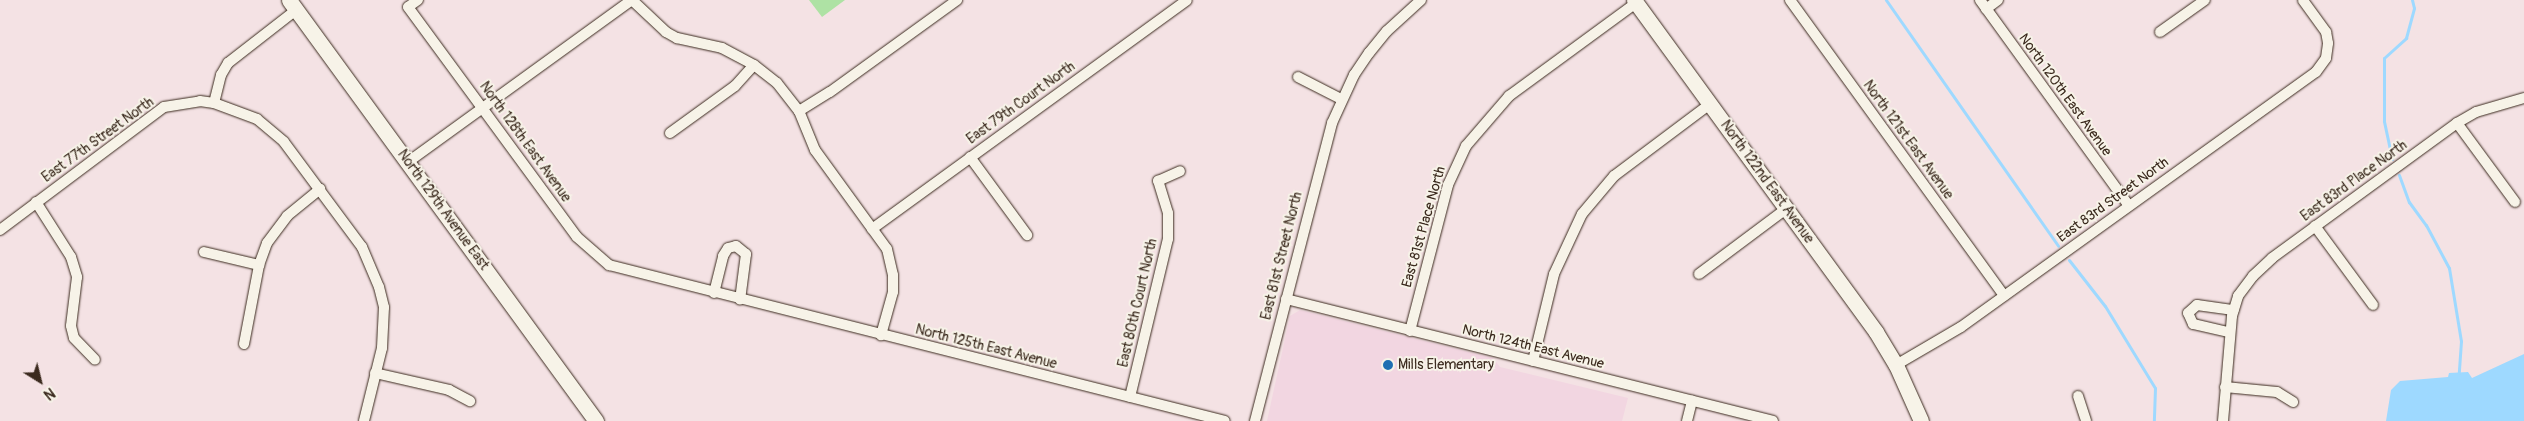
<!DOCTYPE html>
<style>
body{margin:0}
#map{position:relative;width:2524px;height:421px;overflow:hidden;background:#f4e2e4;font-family:Pangolin,sans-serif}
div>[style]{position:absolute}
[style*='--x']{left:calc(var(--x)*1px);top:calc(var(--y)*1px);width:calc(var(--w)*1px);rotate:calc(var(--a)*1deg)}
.built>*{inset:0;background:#f2d6e1}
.green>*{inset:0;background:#aee2a4}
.water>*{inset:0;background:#9ed9ff}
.stream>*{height:3px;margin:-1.5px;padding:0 1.5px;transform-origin:1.5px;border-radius:1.5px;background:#9ed9ff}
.roads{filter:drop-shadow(0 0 1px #3b2a1e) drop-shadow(0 0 1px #3b2a1e)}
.street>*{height:10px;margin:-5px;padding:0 5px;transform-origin:5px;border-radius:5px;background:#f7f3e8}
.secondary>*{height:15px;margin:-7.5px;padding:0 7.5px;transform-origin:7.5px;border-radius:7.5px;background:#f7f3e8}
.dots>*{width:14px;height:14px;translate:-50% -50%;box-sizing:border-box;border:2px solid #f7f3e8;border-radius:50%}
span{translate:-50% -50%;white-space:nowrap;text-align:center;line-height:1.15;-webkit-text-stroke:4px #f7f3e8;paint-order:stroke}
.street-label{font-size:14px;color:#3b2a1e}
.poi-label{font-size:14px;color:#3b2a1e}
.left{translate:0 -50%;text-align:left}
.north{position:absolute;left:15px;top:356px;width:50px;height:50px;-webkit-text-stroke:4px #f7f3e8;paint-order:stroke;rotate:144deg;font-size:14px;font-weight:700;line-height:20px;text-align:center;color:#3b2a1e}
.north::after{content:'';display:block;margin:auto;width:18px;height:22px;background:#3b2a1e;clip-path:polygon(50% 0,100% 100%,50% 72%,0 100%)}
</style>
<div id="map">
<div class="built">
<div style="clip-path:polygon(1300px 310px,1493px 358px,1500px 367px,1628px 398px,1622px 421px,1267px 421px,1290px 316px)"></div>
</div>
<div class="green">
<div style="clip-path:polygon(809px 0,845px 0,822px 17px)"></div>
</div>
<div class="water">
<div style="clip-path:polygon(2524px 354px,2524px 421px,2386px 421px,2391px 390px,2400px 381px,2448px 377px,2449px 373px,2468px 372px,2472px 378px)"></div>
</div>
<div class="stream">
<div style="--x:1886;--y:0;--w:300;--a:55"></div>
<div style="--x:2392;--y:159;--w:39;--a:-102"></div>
<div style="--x:2384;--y:121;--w:63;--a:-90"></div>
<div style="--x:2384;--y:58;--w:30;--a:-42"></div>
<div style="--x:2406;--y:38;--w:31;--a:-75"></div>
<div style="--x:2414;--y:8;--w:8;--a:-104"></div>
<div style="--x:2399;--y:175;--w:29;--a:70"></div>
<div style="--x:2409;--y:202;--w:29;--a:54"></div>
<div style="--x:2426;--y:225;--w:49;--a:61.9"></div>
<div style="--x:2449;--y:268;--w:74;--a:80.7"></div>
<div style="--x:2461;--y:341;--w:32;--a:94"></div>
<div style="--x:2069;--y:260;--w:58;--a:52"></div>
<div style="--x:2105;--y:306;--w:96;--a:58.6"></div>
<div style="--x:2155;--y:388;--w:33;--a:92"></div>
</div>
<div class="roads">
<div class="street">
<div style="--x:418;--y:0;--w:12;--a:145"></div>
<div style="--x:408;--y:7;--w:285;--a:53.7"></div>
<div style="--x:577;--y:237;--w:43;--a:41.2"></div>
<div style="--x:609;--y:265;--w:635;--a:14.21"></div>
<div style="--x:632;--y:0;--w:47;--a:43.3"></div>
<div style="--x:666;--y:32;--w:13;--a:29"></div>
<div style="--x:677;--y:38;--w:46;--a:12.5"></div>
<div style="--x:722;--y:48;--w:36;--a:28"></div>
<div style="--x:754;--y:65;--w:29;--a:38"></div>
<div style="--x:777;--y:83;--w:36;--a:52"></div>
<div style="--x:799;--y:111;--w:42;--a:67.7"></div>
<div style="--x:815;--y:150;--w:122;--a:54"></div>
<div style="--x:887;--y:249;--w:27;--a:77"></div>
<div style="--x:893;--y:275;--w:17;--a:90"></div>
<div style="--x:893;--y:292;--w:45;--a:105.6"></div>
<div style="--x:1790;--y:0;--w:365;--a:54.1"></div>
<div style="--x:1980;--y:0;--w:254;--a:54.1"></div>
<div style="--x:1986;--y:9;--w:15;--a:-37"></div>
<div style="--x:2160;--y:32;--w:55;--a:-35.4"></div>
<div style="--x:1298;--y:77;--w:48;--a:27.1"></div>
<div style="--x:214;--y:103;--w:29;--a:-76"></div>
<div style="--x:221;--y:75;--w:14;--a:-60"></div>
<div style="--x:228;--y:63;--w:86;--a:-37.9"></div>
<div style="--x:799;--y:111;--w:36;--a:-32"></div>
<div style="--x:830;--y:92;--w:157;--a:-35.9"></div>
<div style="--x:2457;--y:123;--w:98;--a:53.7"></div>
<div style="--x:670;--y:133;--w:80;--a:-35.9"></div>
<div style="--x:735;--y:86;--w:28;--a:-48"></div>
<div style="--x:970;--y:157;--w:97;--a:53.8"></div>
<div style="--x:408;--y:162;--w:276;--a:-35.9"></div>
<div style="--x:36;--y:202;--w:65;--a:57.5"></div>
<div style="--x:71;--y:257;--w:21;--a:73"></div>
<div style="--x:77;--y:277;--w:49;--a:97"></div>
<div style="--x:71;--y:326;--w:12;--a:76"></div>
<div style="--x:74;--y:338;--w:30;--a:46"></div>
<div style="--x:2315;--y:226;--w:98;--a:53.7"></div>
<div style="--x:872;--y:229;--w:389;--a:-36"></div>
<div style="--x:0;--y:230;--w:205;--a:-36.9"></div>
<div style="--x:164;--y:107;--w:36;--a:-9"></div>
<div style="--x:200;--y:101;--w:14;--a:8"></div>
<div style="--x:214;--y:103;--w:46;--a:20.4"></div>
<div style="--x:257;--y:119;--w:35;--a:40"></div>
<div style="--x:284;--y:142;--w:131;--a:53.4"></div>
<div style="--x:362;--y:247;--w:43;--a:67"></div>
<div style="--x:379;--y:287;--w:21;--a:76"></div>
<div style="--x:384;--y:307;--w:41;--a:92.8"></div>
<div style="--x:382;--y:348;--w:75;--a:103.9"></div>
<div style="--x:204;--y:252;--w:57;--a:13.3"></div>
<div style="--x:1699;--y:274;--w:109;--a:-36.8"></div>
<div style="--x:714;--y:293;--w:38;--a:-76"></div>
<div style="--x:723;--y:256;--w:9;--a:-58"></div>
<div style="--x:728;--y:248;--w:8;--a:-14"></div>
<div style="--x:736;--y:246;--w:13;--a:39"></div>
<div style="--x:746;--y:254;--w:46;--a:97.4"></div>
<div style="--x:1286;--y:299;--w:502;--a:14.06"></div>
<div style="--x:1410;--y:331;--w:151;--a:-75.4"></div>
<div style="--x:1448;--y:185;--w:43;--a:-65.2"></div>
<div style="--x:1466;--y:146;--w:66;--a:-49.3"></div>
<div style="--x:1509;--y:96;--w:157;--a:-36.2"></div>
<div style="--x:2228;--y:332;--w:36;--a:-167"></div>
<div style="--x:2193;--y:324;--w:12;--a:-114"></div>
<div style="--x:2188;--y:313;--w:12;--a:-42"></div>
<div style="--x:2197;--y:305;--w:37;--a:8"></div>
<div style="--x:244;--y:344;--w:80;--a:-79.2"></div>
<div style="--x:259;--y:265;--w:23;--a:-70"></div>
<div style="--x:267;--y:243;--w:34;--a:-53"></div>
<div style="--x:287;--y:216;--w:43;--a:-39.3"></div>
<div style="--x:1533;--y:361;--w:89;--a:-76.4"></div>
<div style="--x:1554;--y:274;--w:66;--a:-65"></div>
<div style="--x:1582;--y:214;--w:50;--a:-49.9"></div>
<div style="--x:1614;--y:176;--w:120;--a:-36.9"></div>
<div style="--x:1896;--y:365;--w:75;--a:-30.3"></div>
<div style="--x:1961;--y:327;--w:437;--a:-35.7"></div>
<div style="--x:2316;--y:72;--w:17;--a:-54"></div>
<div style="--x:2326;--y:58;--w:15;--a:-82"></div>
<div style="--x:2328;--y:43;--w:11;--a:-100"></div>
<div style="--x:2326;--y:32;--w:39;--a:-126"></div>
<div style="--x:375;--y:373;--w:76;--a:12.9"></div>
<div style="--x:449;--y:390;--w:24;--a:28"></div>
<div style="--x:2225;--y:387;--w:52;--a:5.5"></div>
<div style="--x:2277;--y:392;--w:19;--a:32"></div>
<div style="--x:2078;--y:396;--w:26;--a:72"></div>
<div style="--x:1130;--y:397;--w:163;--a:-76.5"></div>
<div style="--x:1168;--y:239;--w:26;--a:-90"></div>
<div style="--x:1168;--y:213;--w:34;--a:-107"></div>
<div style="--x:1158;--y:181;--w:24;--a:-24"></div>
<div style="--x:1255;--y:421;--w:308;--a:-75.5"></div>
<div style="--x:1332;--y:123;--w:53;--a:-65.4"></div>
<div style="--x:1354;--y:75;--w:27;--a:-56"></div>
<div style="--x:1369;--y:53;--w:28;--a:-51"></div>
<div style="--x:1387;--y:31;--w:46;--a:-42.4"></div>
<div style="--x:1687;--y:421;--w:21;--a:-76"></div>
<div style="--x:2223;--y:421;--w:105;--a:-85.1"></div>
<div style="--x:2232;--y:316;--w:21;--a:-73"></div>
<div style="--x:2238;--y:296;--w:25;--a:-53"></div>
<div style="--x:2253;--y:276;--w:26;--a:-43"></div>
<div style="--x:2272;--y:258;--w:229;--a:-36.1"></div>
<div style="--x:2457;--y:123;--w:22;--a:-30"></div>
<div style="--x:2476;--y:112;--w:50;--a:-16.3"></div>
</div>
<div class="secondary">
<div style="--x:289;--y:0;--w:521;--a:53.9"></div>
<div style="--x:1634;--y:0;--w:411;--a:53.9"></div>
<div style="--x:1876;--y:332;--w:39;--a:59"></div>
<div style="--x:1896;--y:365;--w:61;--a:65.9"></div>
</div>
</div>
<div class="dots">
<div style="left:1388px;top:365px;background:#1f6fb2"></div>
</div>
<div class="street-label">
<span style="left:2065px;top:95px;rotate:54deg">North 120th East Avenue</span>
<span style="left:1021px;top:103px;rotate:-36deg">East 79th Court North</span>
<span style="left:98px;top:140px;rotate:-36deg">East 77th Street North</span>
<span style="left:1908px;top:140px;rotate:54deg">North 121st East Avenue</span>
<span style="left:525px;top:142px;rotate:54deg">North 128th East Avenue</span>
<span style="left:2354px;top:181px;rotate:-36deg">East 83rd Place North</span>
<span style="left:1767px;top:182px;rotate:54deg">North 122nd East Avenue</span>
<span style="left:2113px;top:200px;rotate:-36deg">East 83rd Street North</span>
<span style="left:443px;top:210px;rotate:54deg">North 129th Avenue East</span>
<span style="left:1424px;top:227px;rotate:-74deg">East 81st Place North</span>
<span style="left:1282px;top:256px;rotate:-76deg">East 81st Street North</span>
<span style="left:1138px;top:303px;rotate:-77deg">East 80th Court North</span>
<span style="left:986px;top:347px;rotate:14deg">North 125th East Avenue</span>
<span style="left:1533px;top:347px;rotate:14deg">North 124th East Avenue</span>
</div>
<div class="poi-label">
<span class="left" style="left:1398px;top:365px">Mills Elementary</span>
</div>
<div class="north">N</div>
</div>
